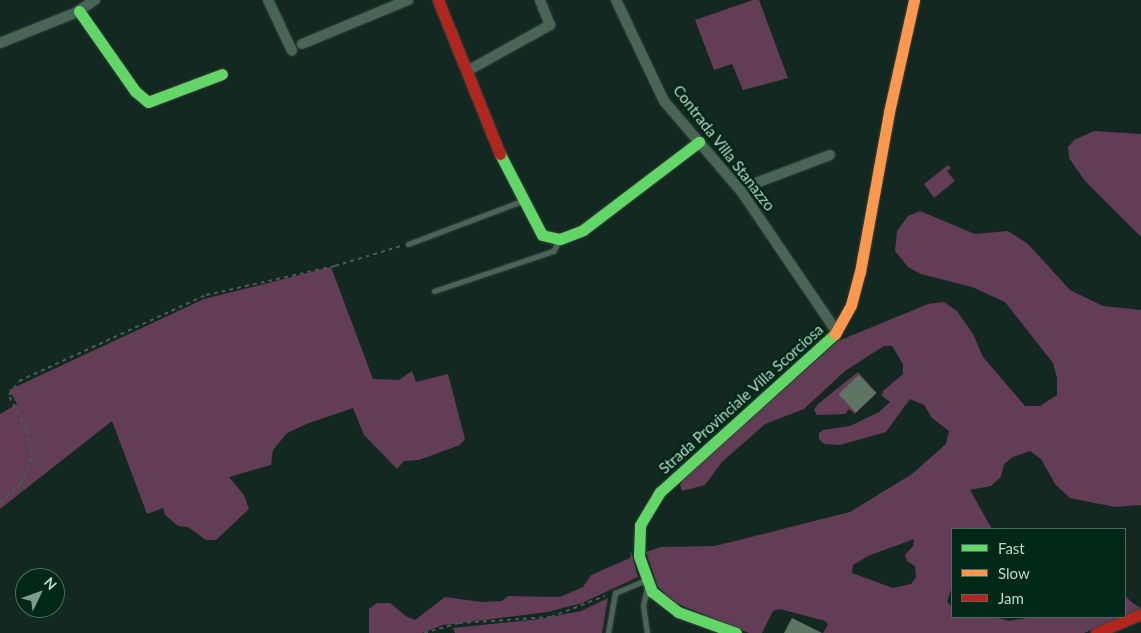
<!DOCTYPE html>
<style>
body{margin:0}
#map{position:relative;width:1141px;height:633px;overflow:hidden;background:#132820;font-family:Lato,sans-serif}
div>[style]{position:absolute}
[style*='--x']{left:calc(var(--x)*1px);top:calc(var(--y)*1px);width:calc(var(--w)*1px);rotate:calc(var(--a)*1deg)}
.green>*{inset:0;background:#633c56}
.building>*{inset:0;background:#5f7563;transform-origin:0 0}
.path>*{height:2px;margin-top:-1px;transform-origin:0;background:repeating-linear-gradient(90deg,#485c53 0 4px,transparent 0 8px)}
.roads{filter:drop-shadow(0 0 1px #34453d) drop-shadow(0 0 1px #34453d)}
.lane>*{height:5px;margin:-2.5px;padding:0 2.5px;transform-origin:2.5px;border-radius:2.5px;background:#4a6458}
.street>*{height:10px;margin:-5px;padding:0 5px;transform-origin:5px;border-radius:5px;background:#4a6458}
.fast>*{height:11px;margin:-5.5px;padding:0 5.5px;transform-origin:5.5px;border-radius:5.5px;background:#63d668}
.slow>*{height:11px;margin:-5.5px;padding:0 5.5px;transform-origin:5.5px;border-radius:5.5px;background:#ff974d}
.jam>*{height:11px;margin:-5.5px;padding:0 5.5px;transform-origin:5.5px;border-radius:5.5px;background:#b3261e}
span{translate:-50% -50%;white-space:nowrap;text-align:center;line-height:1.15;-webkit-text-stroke:5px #002718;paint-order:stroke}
.street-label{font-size:15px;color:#b9dbc9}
.legend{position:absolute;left:951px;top:528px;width:175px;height:90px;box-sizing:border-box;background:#002718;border:1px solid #4a6f5f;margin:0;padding:6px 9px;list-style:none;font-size:15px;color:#b9dbc9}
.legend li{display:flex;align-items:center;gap:10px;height:25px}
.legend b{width:25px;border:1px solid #4a6f5f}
.north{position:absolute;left:15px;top:568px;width:50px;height:50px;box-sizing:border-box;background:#002718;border:1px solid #4a6f5f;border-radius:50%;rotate:48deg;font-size:14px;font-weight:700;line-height:20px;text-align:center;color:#b9dbc9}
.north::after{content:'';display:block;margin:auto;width:18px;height:22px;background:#7f9c8e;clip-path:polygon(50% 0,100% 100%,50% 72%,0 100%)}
</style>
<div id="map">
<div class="green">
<div style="clip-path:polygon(753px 0,759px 0,788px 78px,743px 90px,732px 64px,714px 70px,695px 20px)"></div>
<div style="clip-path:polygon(1094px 131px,1141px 134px,1141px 237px,1085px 181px,1069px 158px,1068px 147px,1074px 140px)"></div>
<div style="clip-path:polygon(948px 165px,951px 168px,947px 171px,955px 181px,934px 198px,924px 184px)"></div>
<div style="clip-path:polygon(evenodd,920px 211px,975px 234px,1008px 231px,1028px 244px,1070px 290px,1103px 306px,1141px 310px,1141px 505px,1115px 507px,1070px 498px,1055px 484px,1041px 459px,1030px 451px,1013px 457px,1004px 464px,1001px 477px,991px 486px,970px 490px,992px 529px,952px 529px,952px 586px,947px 602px,952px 607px,952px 617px,995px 617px,1009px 621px,1033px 617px,1120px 617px,1084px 633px,823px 633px,828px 624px,825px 621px,780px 609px,773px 611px,762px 633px,749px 633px,676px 603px,658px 587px,646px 552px,661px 547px,715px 546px,850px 512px,912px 474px,946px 444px,949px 431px,932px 418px,924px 405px,910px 399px,886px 432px,840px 445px,824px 444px,819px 439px,819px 433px,823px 430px,850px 426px,879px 412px,890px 402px,882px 396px,883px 391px,903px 374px,903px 364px,892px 346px,884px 346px,845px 371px,804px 409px,765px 424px,722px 462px,705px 485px,682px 491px,680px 485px,685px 477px,838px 341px,928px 304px,944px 302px,957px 311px,973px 334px,983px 357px,1025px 406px,1040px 406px,1057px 395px,1057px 378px,1053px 363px,1005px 302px,972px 287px,921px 274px,908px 267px,895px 251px,897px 231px,908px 216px,920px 211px,914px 539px,913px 546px,905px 555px,907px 561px,915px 566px,916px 577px,911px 584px,893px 588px,852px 573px,853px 565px,868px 556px,914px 539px)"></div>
<div style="clip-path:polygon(331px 267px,373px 379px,399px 380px,412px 371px,416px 382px,448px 374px,465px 439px,460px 445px,419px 460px,404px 461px,397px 469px,364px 435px,353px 408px,309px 423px,287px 433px,273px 450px,271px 465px,229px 477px,244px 495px,249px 509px,216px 540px,206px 540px,188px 527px,178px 526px,165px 515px,163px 508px,147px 514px,112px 421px,0 509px,0 414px,17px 404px,9px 390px,204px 299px)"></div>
<div style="clip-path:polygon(858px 372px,877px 393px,855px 414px,849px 409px,845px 414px,817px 415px,814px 410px,818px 404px)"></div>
<div style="clip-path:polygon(631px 551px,638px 577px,582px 603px,548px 612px,443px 625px,422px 633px,369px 633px,369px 609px,377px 603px,390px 603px,407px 617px,415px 620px,445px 597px,481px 602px,502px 601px,508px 596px,560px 597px,583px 587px,591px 575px,630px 558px)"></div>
<div style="clip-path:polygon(1125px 596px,1134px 604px,1141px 608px,1125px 615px)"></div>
<div style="clip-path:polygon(608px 598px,602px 633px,455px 633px,453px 628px,540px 619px,581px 611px)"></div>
</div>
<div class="building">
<div style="left:859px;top:375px;width:25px;height:28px;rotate:47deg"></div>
<div style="clip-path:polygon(792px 618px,822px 633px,784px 633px)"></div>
</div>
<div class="path">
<div style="--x:0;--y:502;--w:28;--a:-41"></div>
<div style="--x:21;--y:484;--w:29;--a:-68"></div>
<div style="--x:32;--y:457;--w:29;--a:-102"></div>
<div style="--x:26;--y:429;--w:38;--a:-117"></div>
<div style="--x:9;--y:395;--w:17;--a:-54"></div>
<div style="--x:19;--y:381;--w:206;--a:-24.7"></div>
<div style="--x:206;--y:295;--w:132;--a:-12.7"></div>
<div style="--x:335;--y:266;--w:69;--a:-16.9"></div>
<div style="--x:424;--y:633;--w:36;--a:-16"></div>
<div style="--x:459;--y:623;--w:92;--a:-3.7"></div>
<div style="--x:551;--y:617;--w:58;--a:-21.3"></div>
</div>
<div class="roads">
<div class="lane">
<div style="--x:408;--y:244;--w:122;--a:-20.7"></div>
<div style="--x:434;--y:291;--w:126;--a:-18.6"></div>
<div style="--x:553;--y:251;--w:12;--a:-59"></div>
<div style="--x:608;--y:633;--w:41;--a:-80.1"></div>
<div style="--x:615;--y:593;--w:34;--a:-23"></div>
<div style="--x:647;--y:633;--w:27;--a:-98"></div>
<div style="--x:643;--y:606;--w:19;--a:-78"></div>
</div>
<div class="street">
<div style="--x:268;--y:0;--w:56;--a:64.8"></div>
<div style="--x:616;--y:0;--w:112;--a:64.6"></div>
<div style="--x:664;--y:101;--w:118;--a:49.5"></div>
<div style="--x:741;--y:191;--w:171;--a:55.8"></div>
<div style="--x:0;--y:43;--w:83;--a:-21.9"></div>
<div style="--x:77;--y:12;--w:22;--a:-34"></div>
<div style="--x:302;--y:44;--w:115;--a:-22.5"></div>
<div style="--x:469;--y:70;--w:93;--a:-29.1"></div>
<div style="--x:550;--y:25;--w:27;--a:-112"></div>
<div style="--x:740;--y:189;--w:96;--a:-20.7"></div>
</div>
<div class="fast">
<div style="--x:79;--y:11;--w:98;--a:55"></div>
<div style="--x:135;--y:91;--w:17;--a:40"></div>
<div style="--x:148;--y:102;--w:79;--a:-20.7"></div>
<div style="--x:500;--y:154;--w:91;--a:62.6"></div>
<div style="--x:542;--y:235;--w:18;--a:13"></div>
<div style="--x:560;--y:239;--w:25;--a:-21"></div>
<div style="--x:583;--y:230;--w:146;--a:-37.2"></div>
<div style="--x:736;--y:633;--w:62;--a:-160.1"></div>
<div style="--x:678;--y:612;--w:33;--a:-142"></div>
<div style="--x:652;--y:592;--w:38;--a:-110"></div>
<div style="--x:639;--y:556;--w:31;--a:-88"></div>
<div style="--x:640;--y:525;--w:39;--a:-59"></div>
<div style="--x:660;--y:492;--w:236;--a:-42.1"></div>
</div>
<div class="slow">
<div style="--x:835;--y:334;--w:33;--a:-61"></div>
<div style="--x:851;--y:305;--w:34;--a:-75"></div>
<div style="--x:860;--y:272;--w:163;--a:-79.7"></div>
<div style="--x:889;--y:112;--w:115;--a:-77.4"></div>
</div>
<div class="jam">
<div style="--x:438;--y:0;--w:166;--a:68.1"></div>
<div style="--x:1096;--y:633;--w:49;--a:-22.9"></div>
</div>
</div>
<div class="street-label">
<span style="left:724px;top:148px;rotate:52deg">Contrada Villa Stanazzo</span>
<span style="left:741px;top:399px;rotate:-42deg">Strada Provinciale Villa Scorciosa</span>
</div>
<ul class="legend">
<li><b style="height:6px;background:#63d668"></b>Fast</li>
<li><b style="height:6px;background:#ff974d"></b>Slow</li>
<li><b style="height:6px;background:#b3261e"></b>Jam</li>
</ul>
<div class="north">N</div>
</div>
